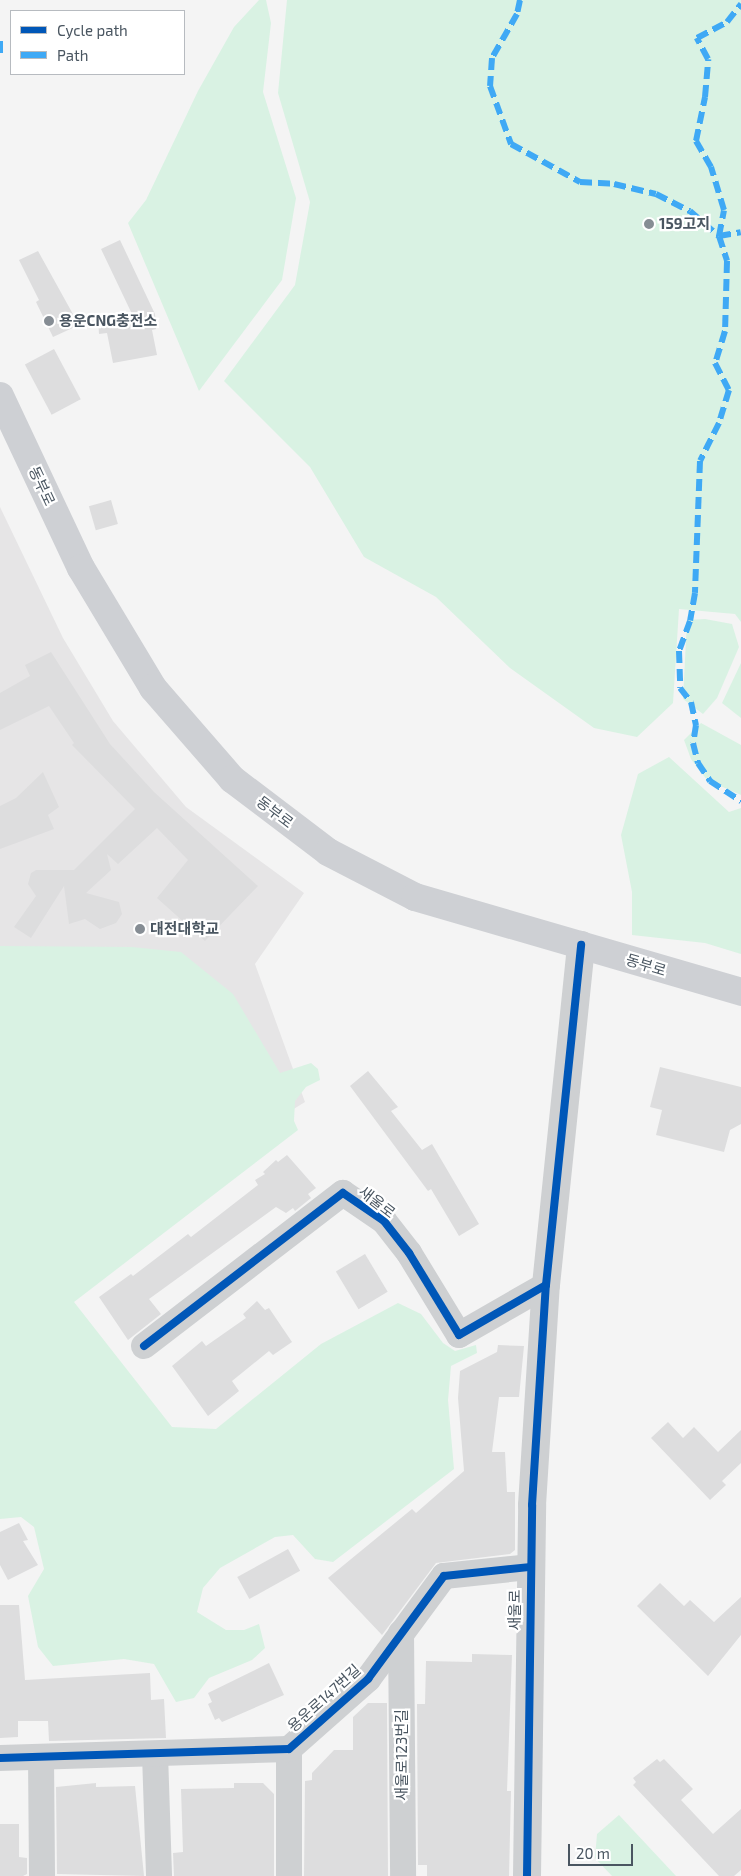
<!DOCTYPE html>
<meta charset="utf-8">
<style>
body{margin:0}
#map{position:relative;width:741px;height:1876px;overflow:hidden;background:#f4f4f4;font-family:"Exo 2","Noto Sans KR",sans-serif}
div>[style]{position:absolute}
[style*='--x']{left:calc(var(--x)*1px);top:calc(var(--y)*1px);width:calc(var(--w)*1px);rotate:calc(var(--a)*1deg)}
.education>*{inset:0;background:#e6e5e6}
.green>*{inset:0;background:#d9f2e3}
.building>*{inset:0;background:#ddddde;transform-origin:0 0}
.minor>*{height:26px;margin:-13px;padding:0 13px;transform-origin:13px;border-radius:13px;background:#ced0d2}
.tertiary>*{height:28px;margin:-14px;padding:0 14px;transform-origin:14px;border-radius:14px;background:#ced0d2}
.secondary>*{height:28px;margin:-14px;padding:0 14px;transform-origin:14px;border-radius:14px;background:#ced0d4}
.quiet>*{height:6px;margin-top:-3px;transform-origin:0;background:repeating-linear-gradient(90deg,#3fa9f5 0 12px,transparent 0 18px)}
.cycleway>*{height:8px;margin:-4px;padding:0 4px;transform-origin:4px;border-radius:4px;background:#0057b8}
.dots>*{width:14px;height:14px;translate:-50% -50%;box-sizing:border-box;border:2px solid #fff;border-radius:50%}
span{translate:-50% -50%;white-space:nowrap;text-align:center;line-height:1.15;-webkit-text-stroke:4.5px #fff;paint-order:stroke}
.poi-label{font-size:15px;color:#4a5661;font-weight:700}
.left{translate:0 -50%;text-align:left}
.street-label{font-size:15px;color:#4a5661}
.legend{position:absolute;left:10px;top:10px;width:175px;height:65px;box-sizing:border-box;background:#fff;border:1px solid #b7bbc0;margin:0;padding:6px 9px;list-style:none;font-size:15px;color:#4a5661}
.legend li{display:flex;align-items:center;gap:10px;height:25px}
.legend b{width:25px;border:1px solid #b7bbc0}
.scale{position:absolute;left:568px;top:1844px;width:65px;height:22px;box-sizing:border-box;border:2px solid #4a5661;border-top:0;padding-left:6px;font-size:15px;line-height:18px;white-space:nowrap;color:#4a5661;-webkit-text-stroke:4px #fff;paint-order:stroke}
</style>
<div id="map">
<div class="education">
<div style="clip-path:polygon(0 507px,63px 638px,113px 721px,186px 807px,304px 893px,255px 964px,305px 1102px,87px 1238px,0 1368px)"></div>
</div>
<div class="green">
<div style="clip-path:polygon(259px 0,266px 0,271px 23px,263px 92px,296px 198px,282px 280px,199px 391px,128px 223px,146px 200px,198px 91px,234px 27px)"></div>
<div style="clip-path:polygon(287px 0,741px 0,741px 622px,735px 614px,679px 609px,673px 703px,637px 737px,594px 728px,510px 668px,436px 597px,364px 557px,310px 467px,224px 381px,295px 285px,310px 202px,278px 93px)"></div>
<div style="clip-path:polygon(705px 619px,732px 624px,739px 647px,717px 698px,703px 714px,683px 699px,687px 620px)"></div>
<div style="clip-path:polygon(741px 663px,741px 718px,722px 703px)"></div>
<div style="clip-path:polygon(701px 723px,741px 745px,741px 795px,707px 780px,691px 759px,684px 740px)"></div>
<div style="clip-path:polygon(669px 757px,729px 812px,741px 808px,741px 954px,705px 943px,632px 935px,632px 892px,621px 835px,638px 774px)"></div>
<div style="clip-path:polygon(0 946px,132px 947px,181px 952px,233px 994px,280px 1073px,311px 1063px,318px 1069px,320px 1080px,306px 1087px,295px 1101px,294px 1121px,298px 1130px,74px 1302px,172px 1427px,216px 1429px,321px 1344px,398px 1303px,421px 1314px,443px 1343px,455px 1351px,476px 1345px,477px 1353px,451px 1366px,448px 1400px,454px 1469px,333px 1562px,315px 1559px,293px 1535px,275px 1537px,220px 1568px,203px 1588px,197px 1612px,226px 1630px,244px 1630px,259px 1624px,265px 1648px,252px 1660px,209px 1678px,194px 1698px,176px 1702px,154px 1664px,124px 1659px,53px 1666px,38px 1647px,28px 1596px,44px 1569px,34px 1527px,21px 1517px,0 1519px)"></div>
<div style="clip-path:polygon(619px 1815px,676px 1876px,612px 1876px,595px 1858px,597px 1834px)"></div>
</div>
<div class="building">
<div style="clip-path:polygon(120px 240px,155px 314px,156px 329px,152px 330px,157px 355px,113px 363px,107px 333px,99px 334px,98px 317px,132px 314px,101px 249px)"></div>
<div style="clip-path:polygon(38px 251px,79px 325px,53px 337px,36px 302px,39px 300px,19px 260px)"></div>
<div style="left:54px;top:349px;width:57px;height:33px;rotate:62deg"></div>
<div style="left:111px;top:500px;width:25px;height:23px;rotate:74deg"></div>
<div style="clip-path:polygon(51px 652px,110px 744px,154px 792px,258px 886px,205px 941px,157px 898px,188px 860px,157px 828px,118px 864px,107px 854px,111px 870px,86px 893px,119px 902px,122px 914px,116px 923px,100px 929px,85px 919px,69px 924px,64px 886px,31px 938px,14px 927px,36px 896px,28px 884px,31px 873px,36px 870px,74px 870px,135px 809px,72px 745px,74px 743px,49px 706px,0 730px,0 693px,30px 676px,25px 665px)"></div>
<div style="clip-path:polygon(43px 772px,59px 807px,48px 815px,54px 829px,0 849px,0 806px,16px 798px)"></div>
<div style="clip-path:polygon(660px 1067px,741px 1087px,741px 1124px,730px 1130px,724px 1152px,656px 1135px,662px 1110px,650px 1107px)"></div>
<div style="clip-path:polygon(368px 1071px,398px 1107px,391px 1111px,422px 1150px,432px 1144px,479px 1224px,459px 1236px,431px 1189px,428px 1191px,350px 1086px)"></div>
<div style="clip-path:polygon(287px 1155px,316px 1188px,308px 1194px,311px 1198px,295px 1211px,293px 1208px,286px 1213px,276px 1207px,149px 1299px,161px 1314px,128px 1340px,99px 1297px,131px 1274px,133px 1276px,188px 1234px,191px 1237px,258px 1185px,255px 1180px,265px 1174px,263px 1172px,276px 1160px,278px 1162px)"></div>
<div style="left:365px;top:1254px;width:44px;height:34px;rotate:59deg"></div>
<div style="clip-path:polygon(257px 1301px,265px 1310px,269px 1308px,292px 1342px,273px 1355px,269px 1351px,232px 1381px,239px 1391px,208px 1416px,172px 1366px,202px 1341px,206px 1346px,246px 1318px,243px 1314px)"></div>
<div style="clip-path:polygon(498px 1345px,524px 1346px,519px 1397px,499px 1397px,492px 1452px,505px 1452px,507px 1492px,515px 1492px,515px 1550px,510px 1554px,436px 1563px,382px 1635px,328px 1578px,412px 1509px,416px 1513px,464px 1471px,458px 1398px,460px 1371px,497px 1352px)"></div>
<div style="clip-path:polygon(668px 1422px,683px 1438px,694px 1427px,718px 1452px,741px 1430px,741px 1463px,722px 1481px,726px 1485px,710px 1500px,651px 1438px)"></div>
<div style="clip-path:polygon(19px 1523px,28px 1540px,23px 1541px,38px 1565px,8px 1580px,0 1565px,0 1532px)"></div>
<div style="left:288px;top:1549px;width:25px;height:58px;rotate:61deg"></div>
<div style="clip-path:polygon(660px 1583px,684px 1606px,690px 1600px,714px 1622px,741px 1597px,741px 1635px,708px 1676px,637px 1606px)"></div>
<div style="clip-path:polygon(0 1605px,19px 1605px,25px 1680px,150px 1673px,151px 1700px,164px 1699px,166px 1738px,49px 1741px,48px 1721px,18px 1721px,18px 1737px,0 1738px)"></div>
<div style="clip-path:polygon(472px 1654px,512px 1655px,507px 1791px,511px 1791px,509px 1876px,427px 1876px,427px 1865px,418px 1865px,417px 1704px,425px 1704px,426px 1661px,472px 1662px)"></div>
<div style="clip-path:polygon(269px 1663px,284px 1695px,222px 1722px,219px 1718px,215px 1720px,208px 1704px,212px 1702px,208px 1693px)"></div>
<div style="clip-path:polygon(368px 1703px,387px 1703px,388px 1876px,304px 1876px,305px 1781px,312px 1780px,312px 1773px,334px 1750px,353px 1750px,353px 1717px)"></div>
<div style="clip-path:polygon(657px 1759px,660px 1762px,664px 1759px,693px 1789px,681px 1800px,713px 1834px,741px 1809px,741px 1870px,734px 1876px,719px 1876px,633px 1785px,636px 1782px,633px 1778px)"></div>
<div style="clip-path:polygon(96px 1783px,96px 1787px,135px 1786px,144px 1876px,57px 1874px,56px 1787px)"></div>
<div style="clip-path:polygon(234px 1783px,263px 1783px,274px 1794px,274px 1876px,174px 1876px,173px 1853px,183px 1852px,181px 1789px,234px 1788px)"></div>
<div style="clip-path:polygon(0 1824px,19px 1824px,19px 1857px,27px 1858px,27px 1874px,23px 1876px,0 1876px)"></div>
</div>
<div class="minor">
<div style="--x:144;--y:1346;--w:251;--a:-37.6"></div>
<div style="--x:343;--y:1193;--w:50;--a:34.3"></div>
<div style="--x:384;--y:1221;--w:41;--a:52"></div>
<div style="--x:409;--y:1253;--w:96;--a:58.6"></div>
<div style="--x:459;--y:1335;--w:100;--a:-29.9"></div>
<div style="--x:401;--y:1633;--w:243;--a:89.5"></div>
<div style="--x:289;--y:1749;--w:127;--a:90"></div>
<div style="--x:155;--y:1754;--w:122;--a:88.1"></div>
<div style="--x:0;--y:1758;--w:289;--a:-1.8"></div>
<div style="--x:289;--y:1749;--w:106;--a:-41.5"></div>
<div style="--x:368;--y:1679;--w:128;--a:-53.6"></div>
<div style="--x:444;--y:1576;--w:85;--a:-6"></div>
<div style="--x:41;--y:1758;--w:118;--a:89.5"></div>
</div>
<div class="tertiary">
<div style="--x:527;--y:1876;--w:371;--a:-89.2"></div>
<div style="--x:532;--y:1505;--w:220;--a:-86.4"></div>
<div style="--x:546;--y:1285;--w:342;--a:-84.1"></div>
</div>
<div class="secondary">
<div style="--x:0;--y:396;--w:190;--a:64.8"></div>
<div style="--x:81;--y:568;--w:140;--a:59"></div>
<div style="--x:153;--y:688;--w:121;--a:49"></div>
<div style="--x:232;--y:779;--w:121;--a:37.2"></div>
<div style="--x:328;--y:852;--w:98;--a:27.3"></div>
<div style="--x:415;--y:897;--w:340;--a:16.2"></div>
</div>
<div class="quiet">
<div style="--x:520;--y:0;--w:14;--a:102"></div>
<div style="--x:517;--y:14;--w:51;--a:119.6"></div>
<div style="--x:492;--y:58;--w:28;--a:94"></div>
<div style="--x:490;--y:86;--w:62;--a:70.1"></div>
<div style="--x:511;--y:144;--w:79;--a:28.8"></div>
<div style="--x:580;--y:182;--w:34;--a:3"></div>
<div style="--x:614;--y:184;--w:43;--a:13.4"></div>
<div style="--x:656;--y:194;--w:38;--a:27"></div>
<div style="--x:690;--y:211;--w:38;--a:41"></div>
<div style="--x:719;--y:236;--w:26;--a:72"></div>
<div style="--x:727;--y:261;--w:70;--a:91.6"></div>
<div style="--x:725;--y:331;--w:34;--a:107"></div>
<div style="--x:715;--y:363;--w:30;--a:63"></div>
<div style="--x:729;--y:390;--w:34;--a:107"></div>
<div style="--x:719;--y:423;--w:42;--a:116.6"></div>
<div style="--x:700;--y:461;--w:132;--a:92.2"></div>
<div style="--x:695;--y:593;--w:28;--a:100"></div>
<div style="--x:690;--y:621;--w:32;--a:110"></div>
<div style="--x:679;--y:651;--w:37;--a:88"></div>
<div style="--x:680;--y:688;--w:18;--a:52"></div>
<div style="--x:691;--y:702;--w:24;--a:78"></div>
<div style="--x:696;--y:725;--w:18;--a:99"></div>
<div style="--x:693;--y:743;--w:21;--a:76"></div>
<div style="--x:698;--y:763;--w:22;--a:56"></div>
<div style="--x:710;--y:781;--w:37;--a:33"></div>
<div style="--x:0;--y:41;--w:13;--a:90"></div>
<div style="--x:719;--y:236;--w:26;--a:-79"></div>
<div style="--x:724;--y:210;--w:45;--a:-106.8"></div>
<div style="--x:711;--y:167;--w:30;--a:-120"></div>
<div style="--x:696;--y:141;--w:45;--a:-78.4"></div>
<div style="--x:705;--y:97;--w:38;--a:-85"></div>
<div style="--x:708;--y:59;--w:24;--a:-118"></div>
<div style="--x:697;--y:38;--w:34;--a:-28"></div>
<div style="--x:727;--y:22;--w:23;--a:-52"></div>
<div style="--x:719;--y:236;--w:22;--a:-10"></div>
</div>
<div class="cycleway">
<div style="--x:144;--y:1346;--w:251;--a:-37.6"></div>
<div style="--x:343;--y:1193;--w:50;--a:34.3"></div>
<div style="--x:384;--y:1221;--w:41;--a:52"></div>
<div style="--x:409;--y:1253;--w:96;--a:58.6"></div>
<div style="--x:459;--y:1335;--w:100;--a:-29.9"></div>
<div style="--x:0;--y:1758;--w:289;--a:-1.8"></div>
<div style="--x:289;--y:1749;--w:106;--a:-41.5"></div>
<div style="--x:368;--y:1679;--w:128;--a:-53.6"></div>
<div style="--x:444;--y:1576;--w:85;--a:-6"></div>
<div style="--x:527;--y:1876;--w:371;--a:-89.2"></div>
<div style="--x:532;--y:1505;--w:220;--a:-86.4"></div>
<div style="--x:546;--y:1285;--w:342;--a:-84.1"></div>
</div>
<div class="dots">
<div style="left:649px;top:224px;background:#868d94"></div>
<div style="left:49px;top:321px;background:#868d94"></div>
<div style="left:140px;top:929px;background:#868d94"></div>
</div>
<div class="poi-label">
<span class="left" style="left:659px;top:224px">159고지</span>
<span class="left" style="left:59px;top:321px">용운CNG충전소</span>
<span class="left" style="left:150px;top:929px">대전대학교</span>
</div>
<div class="street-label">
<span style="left:42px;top:486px;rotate:65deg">동부로</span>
<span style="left:275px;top:812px;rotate:37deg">동부로</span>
<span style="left:646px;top:965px;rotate:17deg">동부로</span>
<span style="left:377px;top:1202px;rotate:38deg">새울로</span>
<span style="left:515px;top:1610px;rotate:-90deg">새울로</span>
<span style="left:324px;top:1698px;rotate:-42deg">용운로147번길</span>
<span style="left:402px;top:1755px;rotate:-90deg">새울로123번길</span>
</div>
<ul class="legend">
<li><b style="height:6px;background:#0057b8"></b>Cycle path</li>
<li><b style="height:6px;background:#3fa9f5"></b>Path</li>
</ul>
<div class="scale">20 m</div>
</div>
